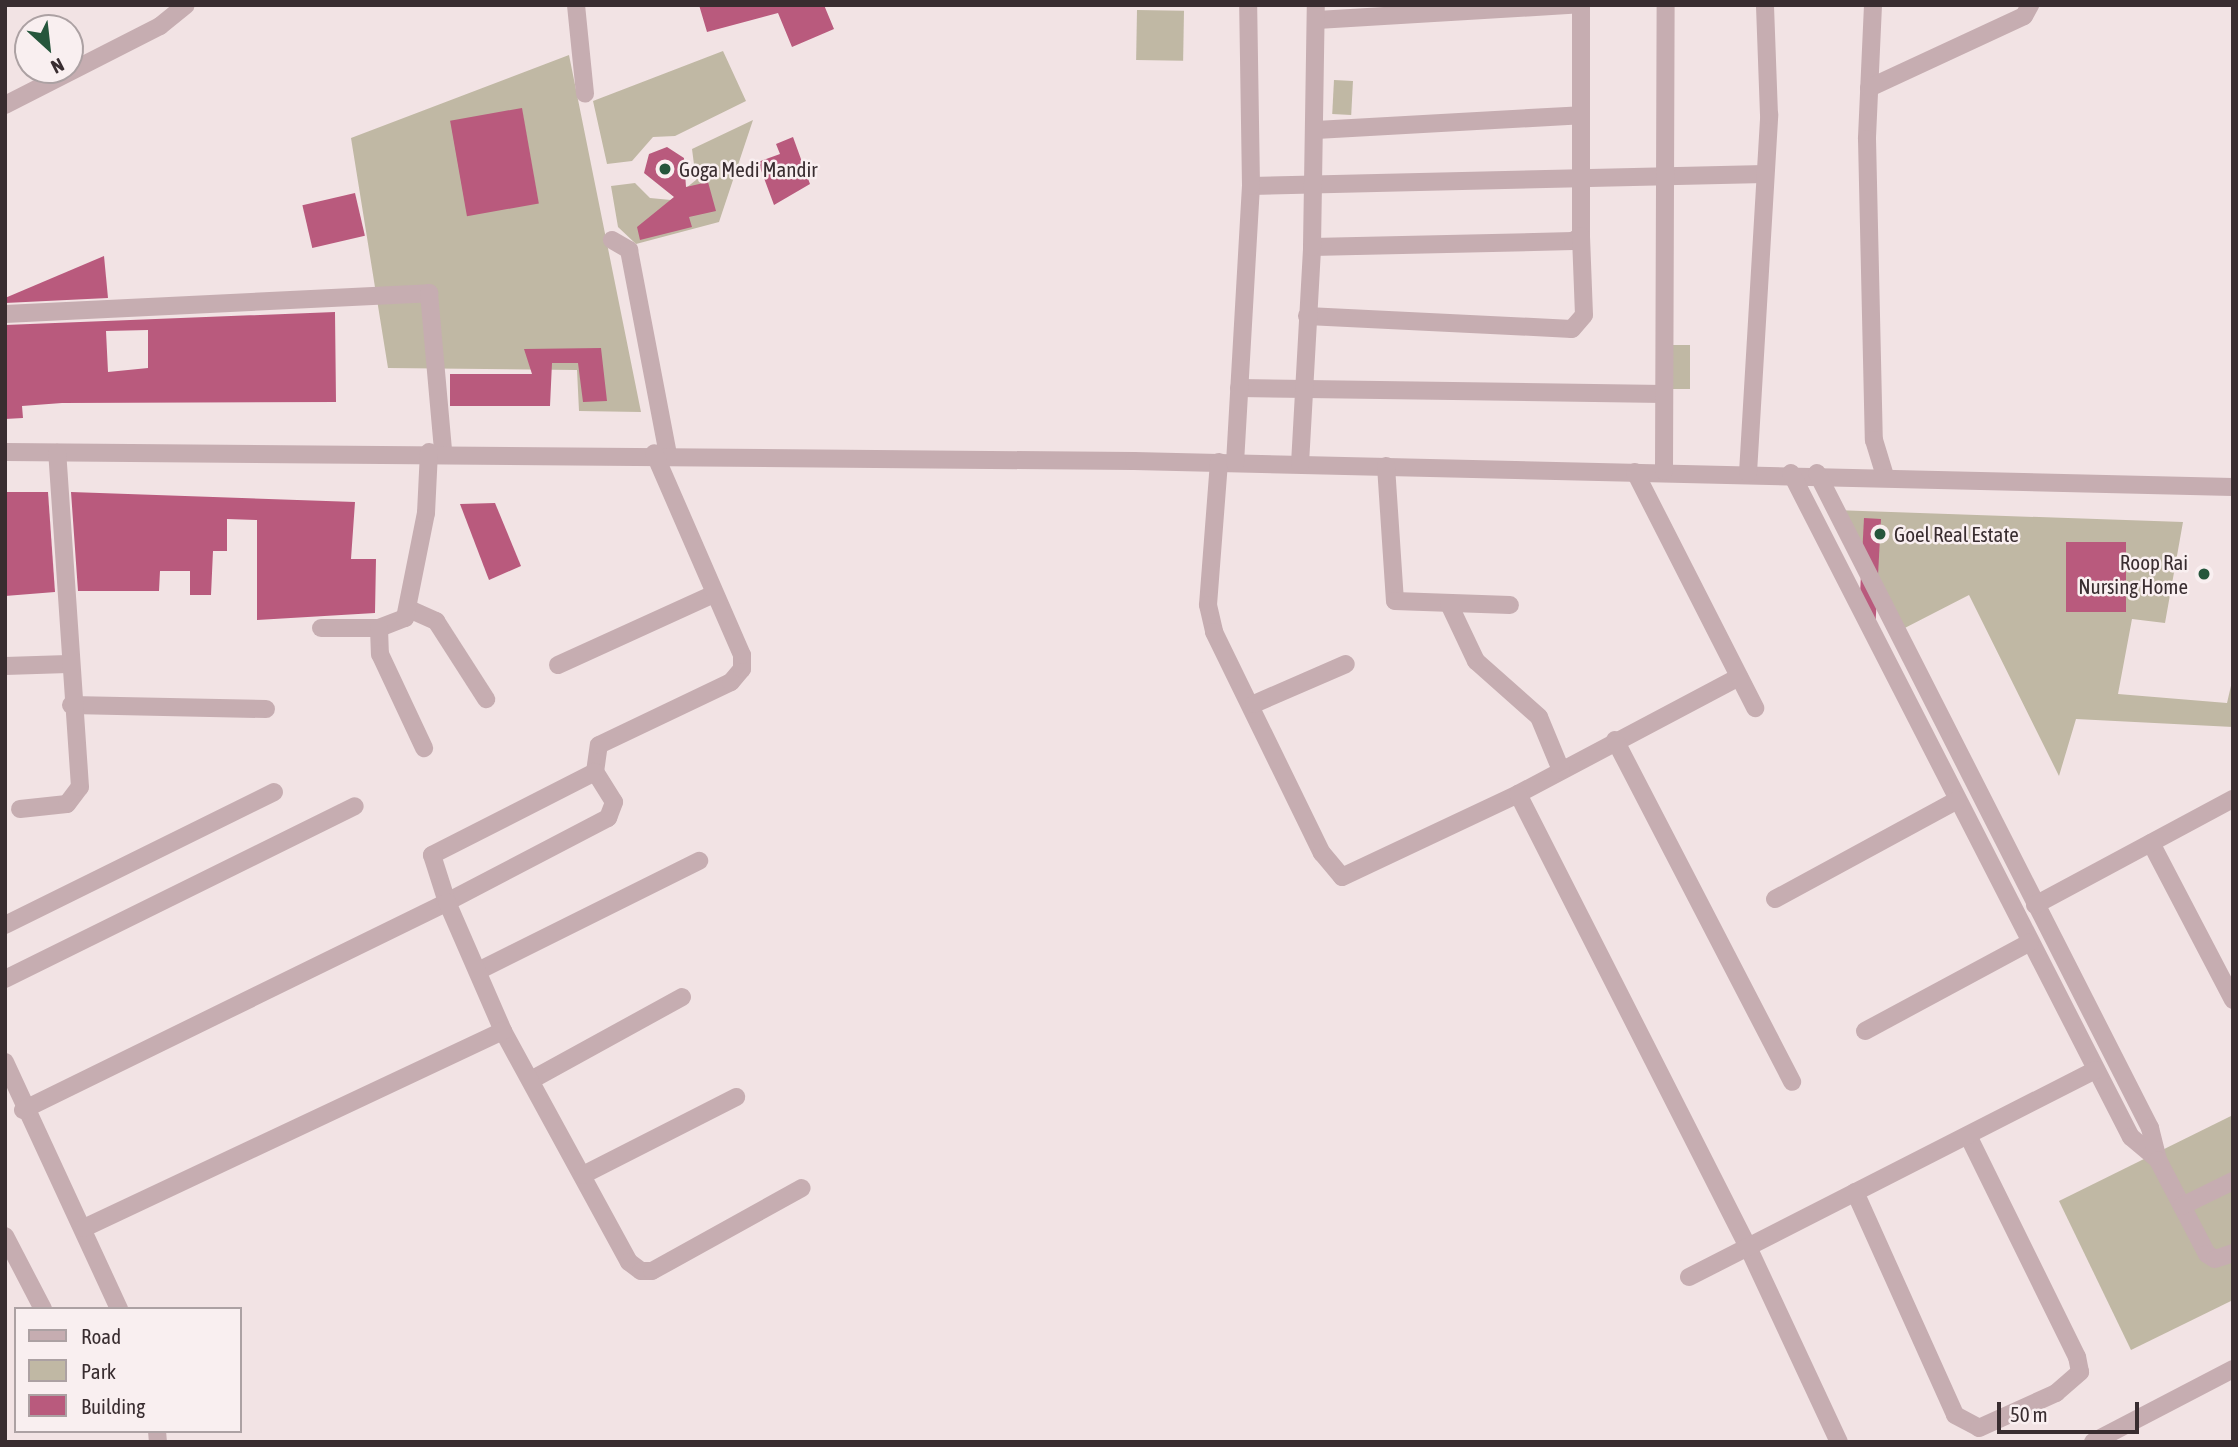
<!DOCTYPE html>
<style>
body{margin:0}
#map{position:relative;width:2238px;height:1447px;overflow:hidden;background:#f2e3e4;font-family:"Asap Condensed",sans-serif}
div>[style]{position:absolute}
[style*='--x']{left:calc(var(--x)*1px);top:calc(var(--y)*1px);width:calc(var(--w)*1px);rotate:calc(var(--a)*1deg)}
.green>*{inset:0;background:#c0b8a4;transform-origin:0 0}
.building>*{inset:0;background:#b95a7d;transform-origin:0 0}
.minor>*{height:18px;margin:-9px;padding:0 9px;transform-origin:9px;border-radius:9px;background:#c6adb1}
.dots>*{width:19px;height:19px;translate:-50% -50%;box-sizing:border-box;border:4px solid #f9eff0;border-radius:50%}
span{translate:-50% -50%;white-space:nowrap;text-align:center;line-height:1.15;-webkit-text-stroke:5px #f9eff0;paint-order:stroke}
.poi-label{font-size:21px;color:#392d30}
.left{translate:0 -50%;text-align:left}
.right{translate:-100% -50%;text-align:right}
.frame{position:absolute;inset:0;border:7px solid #392d30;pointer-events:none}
.legend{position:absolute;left:14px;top:1307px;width:228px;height:126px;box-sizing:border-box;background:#f9eff0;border:2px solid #aca1a3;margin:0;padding:9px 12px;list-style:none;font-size:21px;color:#392d30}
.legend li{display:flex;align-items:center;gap:14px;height:35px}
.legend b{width:35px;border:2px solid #aca1a3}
.north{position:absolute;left:14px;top:14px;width:70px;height:70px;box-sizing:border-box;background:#f9eff0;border:2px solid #aca1a3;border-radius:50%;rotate:153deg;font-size:19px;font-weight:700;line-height:28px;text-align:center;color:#392d30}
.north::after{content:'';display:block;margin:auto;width:24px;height:32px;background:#26563c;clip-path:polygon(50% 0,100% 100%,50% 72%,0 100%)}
.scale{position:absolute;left:1997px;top:1402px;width:142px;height:32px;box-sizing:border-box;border:4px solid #392d30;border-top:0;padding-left:9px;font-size:21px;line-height:24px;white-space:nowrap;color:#392d30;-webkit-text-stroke:5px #f9eff0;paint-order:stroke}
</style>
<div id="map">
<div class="green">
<div style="left:1137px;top:10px;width:47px;height:50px;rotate:1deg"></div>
<div style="clip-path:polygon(723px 51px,746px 101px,675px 136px,653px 137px,632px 161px,607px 164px,593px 101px)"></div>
<div style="clip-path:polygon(569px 55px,641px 412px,579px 411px,577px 370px,388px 368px,351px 138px)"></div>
<div style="left:1334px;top:80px;width:19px;height:34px;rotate:3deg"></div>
<div style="clip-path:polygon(753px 120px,719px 222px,636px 244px,618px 227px,611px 186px,635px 183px,650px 198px,671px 200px,696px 180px,692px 149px)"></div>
<div style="left:1669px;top:345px;width:21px;height:44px"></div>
<div style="clip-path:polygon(1834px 510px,2183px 522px,2165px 623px,2132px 619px,2118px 694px,2227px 703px,2233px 677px,2233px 727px,2076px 719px,2059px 776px,1969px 595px,1897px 632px)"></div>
<div style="clip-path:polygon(2233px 1115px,2233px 1300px,2131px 1350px,2059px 1201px)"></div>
</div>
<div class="building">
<div style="clip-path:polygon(699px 5px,824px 5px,834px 29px,792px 47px,778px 13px,707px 32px)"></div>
<div style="left:522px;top:108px;width:97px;height:73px;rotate:80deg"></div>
<div style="clip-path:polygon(793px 137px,810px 184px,774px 205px,758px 162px,780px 154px,776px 144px)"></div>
<div style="clip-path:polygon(667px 147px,684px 158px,686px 187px,708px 182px,716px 211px,689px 217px,692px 227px,640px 240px,637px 227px,674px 197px,644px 173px,649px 154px)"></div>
<div style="left:355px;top:193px;width:44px;height:54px;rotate:77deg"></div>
<div style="clip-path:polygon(104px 256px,108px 298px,5px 303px,5px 298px)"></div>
<div style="clip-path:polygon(evenodd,335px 312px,336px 402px,62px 403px,22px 406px,23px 418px,5px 419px,5px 325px,335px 312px,148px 330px,148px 368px,108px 372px,106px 331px,148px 330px)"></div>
<div style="clip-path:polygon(601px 348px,607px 401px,583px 402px,578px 363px,552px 363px,550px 406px,450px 406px,450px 374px,532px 374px,524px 349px)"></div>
<div style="clip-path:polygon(5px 492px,48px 492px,55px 592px,5px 596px)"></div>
<div style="clip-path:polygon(71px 492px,355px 502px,351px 559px,376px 559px,375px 613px,257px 620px,257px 520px,227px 519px,227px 551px,213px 551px,211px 595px,190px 595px,190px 571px,160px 571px,159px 591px,78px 591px)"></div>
<div style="clip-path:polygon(495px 503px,521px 566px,489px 580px,460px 504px)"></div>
<div style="left:1864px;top:518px;width:17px;height:103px;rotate:3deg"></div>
<div style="left:2066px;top:542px;width:60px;height:70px"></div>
</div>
<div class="minor">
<div style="--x:576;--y:5;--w:89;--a:84.2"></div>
<div style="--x:1873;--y:5;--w:134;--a:92.6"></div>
<div style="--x:1867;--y:139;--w:301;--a:88.7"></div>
<div style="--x:1874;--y:440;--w:38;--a:73"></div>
<div style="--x:1317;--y:20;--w:255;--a:-3.4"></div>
<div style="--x:1869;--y:88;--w:171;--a:-24.9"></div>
<div style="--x:2024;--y:16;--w:13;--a:-61"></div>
<div style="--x:5;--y:105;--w:174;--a:-27"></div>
<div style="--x:160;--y:26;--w:33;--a:-39"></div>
<div style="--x:1316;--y:130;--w:265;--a:-3.2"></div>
<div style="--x:1251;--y:186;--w:514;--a:-1.34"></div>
<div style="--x:612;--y:240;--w:20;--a:30"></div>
<div style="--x:629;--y:250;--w:208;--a:79.2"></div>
<div style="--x:1312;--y:247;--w:261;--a:-1.3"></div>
<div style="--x:1573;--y:241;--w:9;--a:-32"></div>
<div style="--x:1581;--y:236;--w:231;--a:-90"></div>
<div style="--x:5;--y:314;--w:425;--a:-2.8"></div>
<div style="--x:429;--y:293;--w:159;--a:84.9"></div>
<div style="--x:1307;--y:316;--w:265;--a:2.8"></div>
<div style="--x:1572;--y:329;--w:18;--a:-49"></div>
<div style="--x:1584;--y:315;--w:79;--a:-92.2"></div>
<div style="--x:1239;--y:388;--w:425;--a:0.8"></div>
<div style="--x:5;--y:452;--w:1129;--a:0.46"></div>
<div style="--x:1134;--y:461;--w:1099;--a:1.36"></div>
<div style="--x:1219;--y:462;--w:143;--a:94.4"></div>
<div style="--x:1208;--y:605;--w:28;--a:77"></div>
<div style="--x:1214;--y:632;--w:246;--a:64"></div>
<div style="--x:1322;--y:853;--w:31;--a:50"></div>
<div style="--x:1342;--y:877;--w:195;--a:-25.2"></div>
<div style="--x:1518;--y:794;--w:250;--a:-27.9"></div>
<div style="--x:1235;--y:463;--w:277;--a:-86.7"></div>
<div style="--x:1251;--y:186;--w:181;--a:-90.9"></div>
<div style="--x:1300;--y:464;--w:217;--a:-86.8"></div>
<div style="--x:1312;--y:247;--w:242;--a:-89.1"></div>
<div style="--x:1386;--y:466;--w:135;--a:86.2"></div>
<div style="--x:1395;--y:601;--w:115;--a:2"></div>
<div style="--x:1664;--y:471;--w:466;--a:-89.8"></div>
<div style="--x:1635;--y:472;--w:265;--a:63"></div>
<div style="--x:1748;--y:473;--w:359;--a:-86.6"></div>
<div style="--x:1769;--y:115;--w:110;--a:-92.1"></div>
<div style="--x:1791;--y:473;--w:746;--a:62.89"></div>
<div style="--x:2131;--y:1137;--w:35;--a:40"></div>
<div style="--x:1817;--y:473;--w:735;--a:63.05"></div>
<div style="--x:2150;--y:1128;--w:33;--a:76"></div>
<div style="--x:2158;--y:1160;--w:106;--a:62.5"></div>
<div style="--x:2207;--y:1254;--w:9;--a:32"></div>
<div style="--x:2215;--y:1259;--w:19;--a:-18"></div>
<div style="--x:1449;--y:604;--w:63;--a:64.7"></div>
<div style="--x:1476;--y:661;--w:84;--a:41.6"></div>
<div style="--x:1539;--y:717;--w:57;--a:67.5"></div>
<div style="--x:409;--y:609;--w:30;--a:24"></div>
<div style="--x:436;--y:621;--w:93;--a:57.3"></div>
<div style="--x:321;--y:628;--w:58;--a:0"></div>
<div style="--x:379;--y:628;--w:28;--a:-21"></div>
<div style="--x:405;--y:618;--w:107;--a:-78.7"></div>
<div style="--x:426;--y:513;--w:61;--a:-87.2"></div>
<div style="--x:379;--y:628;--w:26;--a:88"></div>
<div style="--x:380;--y:654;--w:104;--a:64.9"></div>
<div style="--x:558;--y:665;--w:171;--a:-24.5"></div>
<div style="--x:5;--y:666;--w:63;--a:-1.8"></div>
<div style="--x:1254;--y:704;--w:100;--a:-23.5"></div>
<div style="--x:71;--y:705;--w:195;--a:1.2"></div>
<div style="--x:1615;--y:740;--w:385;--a:62.6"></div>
<div style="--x:595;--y:772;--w:27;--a:-82"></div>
<div style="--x:599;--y:745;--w:146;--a:-25.5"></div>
<div style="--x:731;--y:682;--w:17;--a:-50"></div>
<div style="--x:742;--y:669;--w:14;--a:-90"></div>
<div style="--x:742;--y:655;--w:220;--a:-113.5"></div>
<div style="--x:1518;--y:794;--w:508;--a:63.08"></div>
<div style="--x:1748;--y:1247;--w:215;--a:65"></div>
<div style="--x:20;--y:809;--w:47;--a:-6.1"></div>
<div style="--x:67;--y:804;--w:21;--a:-53"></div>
<div style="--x:80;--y:787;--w:335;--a:-93.9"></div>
<div style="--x:2151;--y:843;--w:177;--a:62.4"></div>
<div style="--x:1775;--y:899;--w:207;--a:-28.5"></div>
<div style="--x:2035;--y:905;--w:225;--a:-28.2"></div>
<div style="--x:5;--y:925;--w:300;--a:-26.3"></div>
<div style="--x:480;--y:970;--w:245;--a:-26.5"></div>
<div style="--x:5;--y:979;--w:390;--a:-26.3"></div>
<div style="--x:1865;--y:1031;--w:187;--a:-28.3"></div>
<div style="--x:5;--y:1062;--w:272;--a:65.2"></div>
<div style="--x:533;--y:1079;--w:170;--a:-28.8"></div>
<div style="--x:23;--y:1110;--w:472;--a:-26.1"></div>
<div style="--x:447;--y:902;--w:182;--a:-27.6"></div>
<div style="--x:608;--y:818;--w:17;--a:-69"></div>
<div style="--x:614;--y:802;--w:36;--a:-122"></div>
<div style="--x:595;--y:772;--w:183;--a:153"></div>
<div style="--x:432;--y:855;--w:49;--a:72.3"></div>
<div style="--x:447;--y:902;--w:141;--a:66.5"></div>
<div style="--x:503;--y:1031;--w:263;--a:61.4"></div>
<div style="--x:629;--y:1262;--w:15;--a:37"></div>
<div style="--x:641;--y:1271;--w:11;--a:0"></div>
<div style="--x:652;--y:1271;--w:171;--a:-29"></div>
<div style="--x:583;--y:1175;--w:172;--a:-27"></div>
<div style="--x:1855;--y:1192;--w:244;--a:65.8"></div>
<div style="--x:1955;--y:1415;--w:27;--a:28"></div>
<div style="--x:1979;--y:1428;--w:85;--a:-24.4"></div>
<div style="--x:2056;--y:1393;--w:32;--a:-41"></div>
<div style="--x:2080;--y:1372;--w:15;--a:-101"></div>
<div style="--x:2077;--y:1357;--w:247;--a:-116.2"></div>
<div style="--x:2182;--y:1206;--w:57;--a:-26.1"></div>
<div style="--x:84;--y:1228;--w:463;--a:-25.2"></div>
<div style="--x:5;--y:1236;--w:82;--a:62.5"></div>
<div style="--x:1689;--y:1277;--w:456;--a:-27"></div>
<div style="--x:157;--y:1431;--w:11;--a:85"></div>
<div style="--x:2093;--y:1442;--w:158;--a:-27.5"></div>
</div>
<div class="dots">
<div style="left:665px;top:169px;background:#26563c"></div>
<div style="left:1880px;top:534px;background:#26563c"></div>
<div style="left:2204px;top:574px;background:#26563c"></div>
</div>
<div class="poi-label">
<span class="left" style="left:679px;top:169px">Goga Medi Mandir</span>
<span class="left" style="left:1894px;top:534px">Goel Real Estate</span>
<span class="right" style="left:2188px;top:574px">Roop Rai<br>Nursing Home</span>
</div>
<div class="frame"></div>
<ul class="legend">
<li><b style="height:9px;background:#c6adb1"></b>Road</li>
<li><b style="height:19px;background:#c0b8a4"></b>Park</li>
<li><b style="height:19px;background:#b95a7d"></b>Building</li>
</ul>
<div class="north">N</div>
<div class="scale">50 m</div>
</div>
